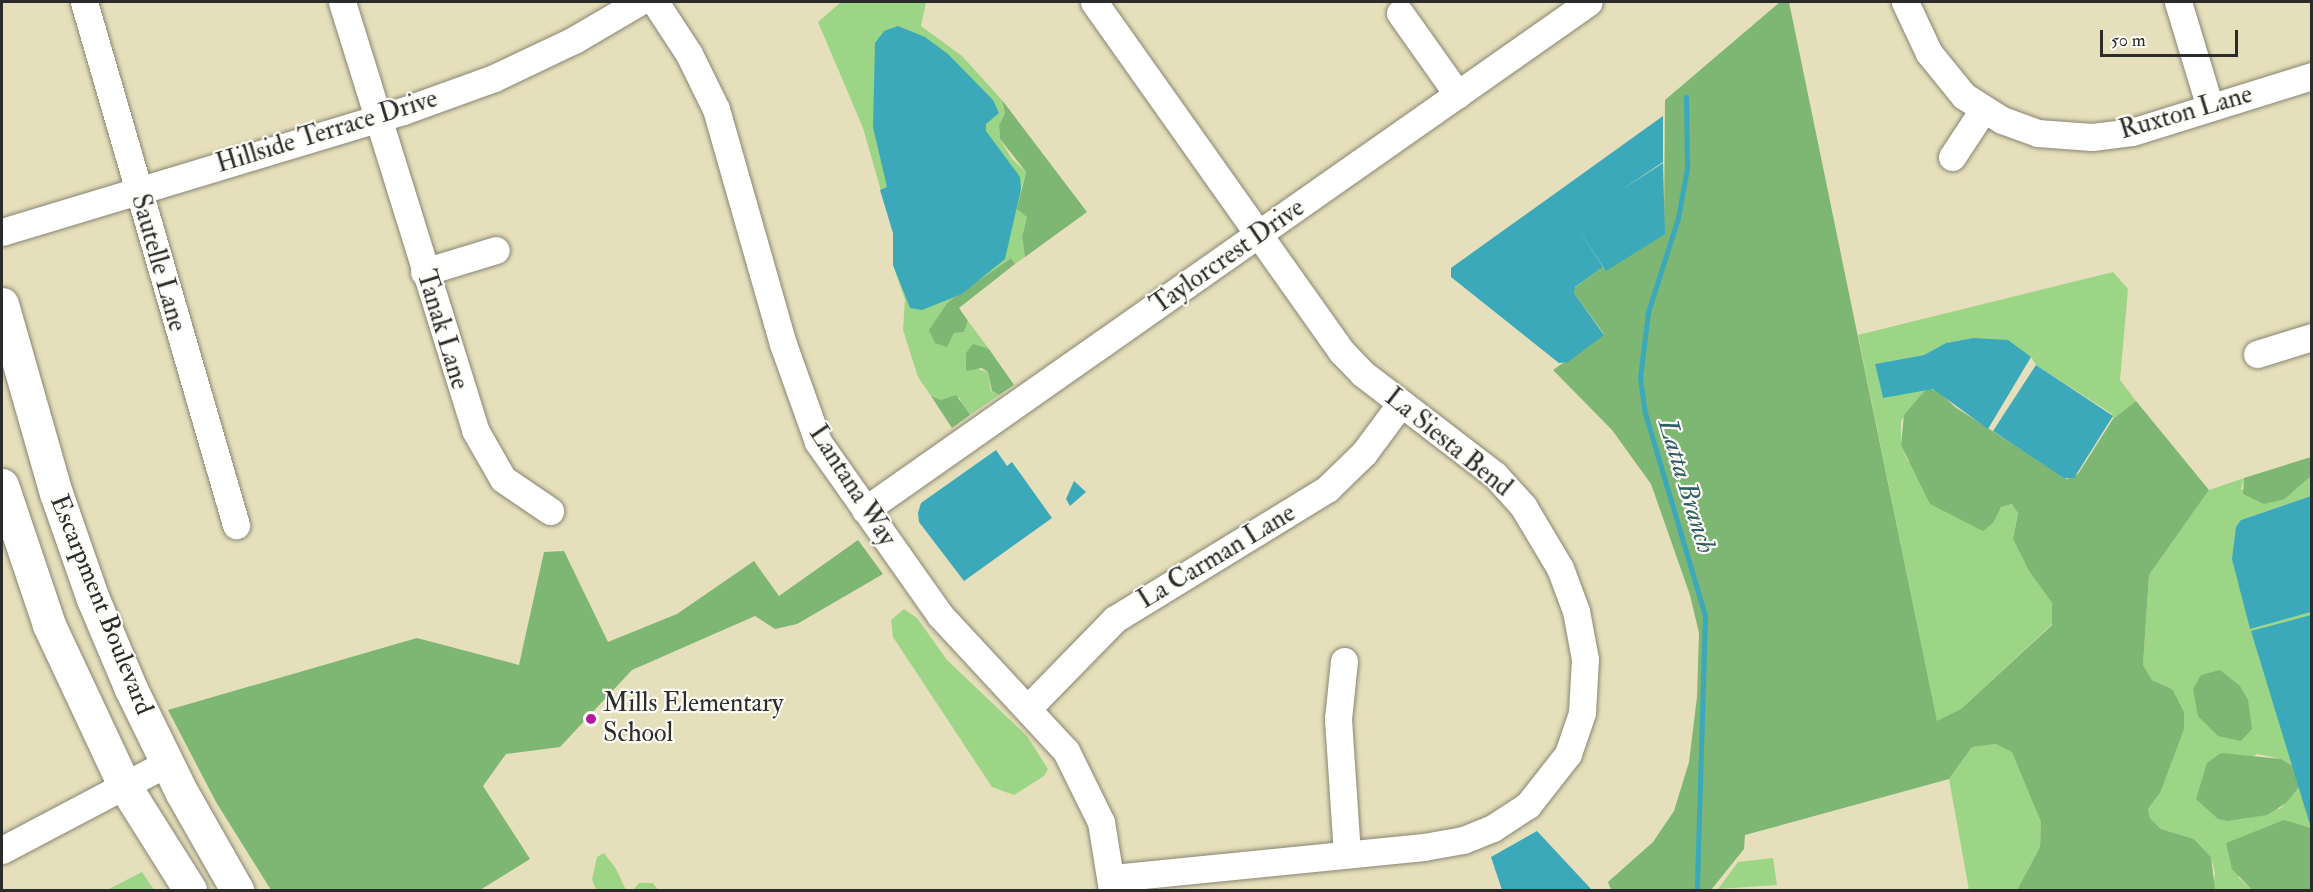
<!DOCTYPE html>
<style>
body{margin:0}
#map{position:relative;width:2313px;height:892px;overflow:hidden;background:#e6dfbb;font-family:"IM FELL Double Pica",serif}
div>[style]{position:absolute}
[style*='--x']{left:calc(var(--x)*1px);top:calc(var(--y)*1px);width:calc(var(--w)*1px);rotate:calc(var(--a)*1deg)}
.green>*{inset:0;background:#9dd587}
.forest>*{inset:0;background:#7eb674}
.water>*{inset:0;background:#3ba9b9}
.stream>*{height:5px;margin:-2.5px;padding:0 2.5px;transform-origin:2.5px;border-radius:2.5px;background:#3ba9b9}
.roads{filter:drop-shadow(0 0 2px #888573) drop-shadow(0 0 2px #888573)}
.minor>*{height:27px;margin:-13.5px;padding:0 13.5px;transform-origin:13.5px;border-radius:13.5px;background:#fff}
.major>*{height:33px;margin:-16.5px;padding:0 16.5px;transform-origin:16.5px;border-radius:16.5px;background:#fff}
.dots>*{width:16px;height:16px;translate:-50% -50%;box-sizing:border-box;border:3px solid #fdfcf7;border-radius:50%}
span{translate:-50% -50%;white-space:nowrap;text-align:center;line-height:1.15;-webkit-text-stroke:4.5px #fdfcf7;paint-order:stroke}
.street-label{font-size:26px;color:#2b2b2b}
.poi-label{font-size:26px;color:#2b2b2b}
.left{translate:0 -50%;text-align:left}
.water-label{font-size:27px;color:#315d64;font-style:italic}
.frame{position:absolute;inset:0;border:3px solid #2b2b2b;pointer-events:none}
.scale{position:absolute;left:2100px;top:30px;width:138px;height:27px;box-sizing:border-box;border:3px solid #2b2b2b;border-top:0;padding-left:8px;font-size:18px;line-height:21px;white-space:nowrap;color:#2b2b2b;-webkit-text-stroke:4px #fdfcf7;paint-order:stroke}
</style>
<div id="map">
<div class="green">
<div style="clip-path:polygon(841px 2px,926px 2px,921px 26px,962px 56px,1002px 100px,1005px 113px,999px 125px,1000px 139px,1012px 159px,1026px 172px,1021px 189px,1027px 217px,1022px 237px,1025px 257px,1015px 264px,1011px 258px,948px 302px,954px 333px,964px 332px,968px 321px,989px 349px,973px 345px,974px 368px,988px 372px,991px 391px,999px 395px,970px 415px,963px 411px,960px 398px,941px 400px,931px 396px,918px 377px,903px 330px,905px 300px,893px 265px,893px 233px,863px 128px,818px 22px)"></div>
<div style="clip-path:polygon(2113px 272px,2128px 289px,2120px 380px,2136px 401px,2113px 419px,2112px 414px,2036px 365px,2031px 357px,1973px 338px,1946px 343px,1924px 355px,1875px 364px,1883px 398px,1927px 388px,1901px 421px,1901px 445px,1908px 461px,1994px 522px,2001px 507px,2012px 504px,2018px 512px,2013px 539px,2029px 571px,2052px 603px,2052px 624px,1961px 709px,1937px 722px,1858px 335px)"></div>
<div style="clip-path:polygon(2311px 476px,2311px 496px,2241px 520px,2250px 629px,2311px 612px,2278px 710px,2295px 771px,2281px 759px,2257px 754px,2199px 792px,2280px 809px,2300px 786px,2311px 828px,2304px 826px,2238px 877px,2252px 890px,2213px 890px,2215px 873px,2211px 857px,2194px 839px,2161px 829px,2150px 818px,2148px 809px,2160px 793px,2172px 689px,2152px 680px,2143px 665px,2149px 575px,2209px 490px,2244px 478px,2241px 489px,2285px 499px)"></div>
<div style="clip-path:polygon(904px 609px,917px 618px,947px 660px,1027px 736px,1048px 769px,1044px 776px,1014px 795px,992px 787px,893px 637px,891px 620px)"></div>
<div style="clip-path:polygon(1996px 744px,2012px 751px,2030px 794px,2041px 822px,2040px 847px,2017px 890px,1969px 890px,1949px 779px,1972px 747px)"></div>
<div style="clip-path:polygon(604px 853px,616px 869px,626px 890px,596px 890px,592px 879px,597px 857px)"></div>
<div style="clip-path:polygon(1773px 858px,1777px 885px,1718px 889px,1738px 862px)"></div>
<div style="clip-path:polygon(142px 872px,154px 890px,107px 890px)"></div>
<div style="clip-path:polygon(639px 883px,653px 883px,658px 890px,633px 890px)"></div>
</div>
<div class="forest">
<div style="clip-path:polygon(1780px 2px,1789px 2px,1937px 721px,1961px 709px,2052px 625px,2052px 603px,2029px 571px,2013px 539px,2018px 513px,2012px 504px,2001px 507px,1994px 522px,1983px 531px,1930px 504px,1901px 445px,1904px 415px,1927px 388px,1938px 391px,1955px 407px,2067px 479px,2078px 474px,2113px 419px,2136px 401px,2209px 490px,2149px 575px,2143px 665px,2152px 680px,2172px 689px,2184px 712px,2184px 729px,2160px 793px,2148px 809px,2150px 818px,2161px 829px,2194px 839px,2211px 857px,2215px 889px,2017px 890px,2040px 847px,2041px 822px,2012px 752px,1996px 744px,1972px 747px,1949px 779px,1745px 835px,1744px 849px,1711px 890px,1611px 890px,1608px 882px,1653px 842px,1674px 811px,1689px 762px,1697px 697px,1699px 633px,1690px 595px,1651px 484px,1612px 430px,1553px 370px,1604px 334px,1574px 293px,1574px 288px,1603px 267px,1606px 270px,1664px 234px,1665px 100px)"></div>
<div style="clip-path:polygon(1002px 100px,1087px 212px,1025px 257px,1022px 237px,1027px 217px,1017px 209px,1026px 172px,1000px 139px,999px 125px,1005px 113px)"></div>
<div style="clip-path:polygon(1011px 258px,1015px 264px,959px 308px,968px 321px,964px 332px,954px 333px,947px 347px,935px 343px,929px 330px,948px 302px)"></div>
<div style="clip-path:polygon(973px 344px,989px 349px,1014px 385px,999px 395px,992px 391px,988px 372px,982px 368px,966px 371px,966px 353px)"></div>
<div style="clip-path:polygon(956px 395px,970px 415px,952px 428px,931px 396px,941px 400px)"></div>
<div style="clip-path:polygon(2311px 457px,2311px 476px,2285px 499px,2264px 504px,2243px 494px,2244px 478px)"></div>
<div style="clip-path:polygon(858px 540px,883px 574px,797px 624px,775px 629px,755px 616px,632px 670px,560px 747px,506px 754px,483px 786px,530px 859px,480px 890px,271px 890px,216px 802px,168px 710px,417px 638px,519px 665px,544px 552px,564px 551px,608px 642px,677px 614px,754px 561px,779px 596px)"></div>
<div style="clip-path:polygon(2220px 670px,2240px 686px,2248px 700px,2252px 729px,2241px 741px,2218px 736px,2198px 716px,2193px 689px,2201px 675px)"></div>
<div style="clip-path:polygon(2221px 753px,2281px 759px,2292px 766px,2300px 786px,2286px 803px,2267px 815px,2227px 821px,2218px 819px,2196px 799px,2207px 763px)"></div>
<div style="clip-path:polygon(2284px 820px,2311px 828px,2311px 890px,2252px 890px,2232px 869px,2226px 843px)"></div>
</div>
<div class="water">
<div style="clip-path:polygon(898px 26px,925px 37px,948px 54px,993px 100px,999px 113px,986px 124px,986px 131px,1020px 177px,1021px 189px,1005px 259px,962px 294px,922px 310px,910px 308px,893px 265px,893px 233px,880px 190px,887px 187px,873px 127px,875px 43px,884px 31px)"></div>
<div style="clip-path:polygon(1663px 116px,1663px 162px,1620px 191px,1663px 163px,1665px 234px,1606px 271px,1574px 222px,1603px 267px,1575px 287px,1574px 293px,1604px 335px,1568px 362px,1559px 363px,1451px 277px,1451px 268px)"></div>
<div style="clip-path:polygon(1973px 338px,2008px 340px,2031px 357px,1988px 429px,1933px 389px,1883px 398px,1875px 364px,1924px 355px,1946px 343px)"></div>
<div style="clip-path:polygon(2036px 365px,2113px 416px,2074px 478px,2064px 478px,1993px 431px)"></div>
<div style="clip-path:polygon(996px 450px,1007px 466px,1012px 462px,1052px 518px,964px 581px,919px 522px,918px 513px,921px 503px)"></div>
<div style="clip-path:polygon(1074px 481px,1086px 492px,1070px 506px,1066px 499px)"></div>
<div style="clip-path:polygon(2311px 496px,2311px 612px,2250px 629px,2232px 559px,2236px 527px,2241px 520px)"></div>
<div style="clip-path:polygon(2311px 615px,2312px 828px,2311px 828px,2251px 631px)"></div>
<div style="clip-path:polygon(1537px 831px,1591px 889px,1592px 890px,1502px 890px,1491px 857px)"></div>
</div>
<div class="stream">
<div style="--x:1686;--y:97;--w:71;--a:89.2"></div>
<div style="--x:1687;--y:168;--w:51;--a:100.2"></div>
<div style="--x:1678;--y:218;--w:99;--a:107.7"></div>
<div style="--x:1648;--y:312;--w:66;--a:96.9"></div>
<div style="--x:1640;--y:378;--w:35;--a:82"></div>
<div style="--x:1645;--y:413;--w:211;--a:73.5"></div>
<div style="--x:1705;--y:615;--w:275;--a:91.7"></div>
</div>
<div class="roads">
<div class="minor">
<div style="--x:84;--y:2;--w:545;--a:73.79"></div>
<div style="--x:342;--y:2;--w:448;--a:72.7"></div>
<div style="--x:475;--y:430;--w:56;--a:60.3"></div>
<div style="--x:503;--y:479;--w:57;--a:34.2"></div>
<div style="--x:655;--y:2;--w:62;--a:56.8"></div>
<div style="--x:689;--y:54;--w:61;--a:63.9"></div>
<div style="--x:716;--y:109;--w:244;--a:74.1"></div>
<div style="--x:783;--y:344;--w:104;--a:70.3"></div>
<div style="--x:818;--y:442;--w:212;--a:54.8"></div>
<div style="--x:940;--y:615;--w:185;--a:47.2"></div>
<div style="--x:1066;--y:751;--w:79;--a:63.8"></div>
<div style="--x:1101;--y:822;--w:69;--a:80.8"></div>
<div style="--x:1094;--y:2;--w:429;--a:54.7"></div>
<div style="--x:1342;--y:352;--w:29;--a:46"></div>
<div style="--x:1362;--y:373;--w:168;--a:37.5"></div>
<div style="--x:1495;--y:475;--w:42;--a:47.9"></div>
<div style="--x:1523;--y:506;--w:72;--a:59.2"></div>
<div style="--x:1560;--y:568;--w:46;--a:69.6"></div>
<div style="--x:1576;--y:611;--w:49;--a:79.4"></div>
<div style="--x:1585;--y:659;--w:54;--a:93.2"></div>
<div style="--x:1582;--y:713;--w:43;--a:108.9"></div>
<div style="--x:1568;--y:754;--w:65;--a:128.1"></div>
<div style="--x:1528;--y:805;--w:42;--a:146.7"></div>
<div style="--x:1493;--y:828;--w:32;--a:158"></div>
<div style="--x:1463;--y:840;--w:40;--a:170"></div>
<div style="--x:1424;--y:847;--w:315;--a:174.3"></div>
<div style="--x:1905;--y:2;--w:56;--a:64.8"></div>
<div style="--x:1929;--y:53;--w:55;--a:50.9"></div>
<div style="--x:1964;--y:96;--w:45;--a:32.3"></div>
<div style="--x:2002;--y:120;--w:37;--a:20"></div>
<div style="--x:2037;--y:133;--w:55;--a:4.2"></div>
<div style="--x:2092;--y:137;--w:40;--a:-7.1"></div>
<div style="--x:2132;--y:132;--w:189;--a:-17.3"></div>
<div style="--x:2178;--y:2;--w:110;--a:73.1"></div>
<div style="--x:1400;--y:13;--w:100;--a:54.7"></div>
<div style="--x:1952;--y:157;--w:56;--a:-56.6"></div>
<div style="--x:2;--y:232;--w:419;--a:-16.8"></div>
<div style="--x:403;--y:111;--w:97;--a:-19.9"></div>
<div style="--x:494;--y:78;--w:89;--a:-25.4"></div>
<div style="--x:574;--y:40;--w:75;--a:-30.3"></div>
<div style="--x:424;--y:272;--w:75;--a:-17"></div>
<div style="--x:2257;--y:354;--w:58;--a:-17.2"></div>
<div style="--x:865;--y:510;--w:884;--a:-35.06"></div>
<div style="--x:1344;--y:661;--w:58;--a:95.9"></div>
<div style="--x:1338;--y:719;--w:135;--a:86.2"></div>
<div style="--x:1029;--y:707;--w:123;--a:-45.7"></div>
<div style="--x:1115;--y:619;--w:249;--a:-31.5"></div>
<div style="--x:1327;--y:489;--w:52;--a:-44.2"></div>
<div style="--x:1364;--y:453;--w:62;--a:-53.5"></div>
<div style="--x:2;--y:850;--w:187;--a:-27.8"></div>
</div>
<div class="major">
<div style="--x:2;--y:304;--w:197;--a:74.1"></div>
<div style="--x:56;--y:493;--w:112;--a:70.8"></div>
<div style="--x:93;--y:599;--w:98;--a:67.1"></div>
<div style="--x:131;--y:689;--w:116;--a:63.9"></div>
<div style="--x:182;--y:793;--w:112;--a:60.4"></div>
<div style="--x:2;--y:485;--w:148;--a:71.4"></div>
<div style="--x:49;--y:625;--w:177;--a:64.9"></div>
<div style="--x:124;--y:785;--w:124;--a:57.8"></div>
</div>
</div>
<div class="dots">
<div style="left:591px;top:719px;background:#b5179e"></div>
</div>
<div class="street-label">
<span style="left:2186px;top:113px;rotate:-16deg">Ruxton Lane</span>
<span style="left:327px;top:132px;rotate:-17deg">Hillside Terrace Drive</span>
<span style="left:1228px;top:257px;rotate:-35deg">Taylorcrest Drive</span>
<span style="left:158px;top:263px;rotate:74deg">Sautelle Lane</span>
<span style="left:442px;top:330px;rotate:73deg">Tanak Lane</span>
<span style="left:1448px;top:443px;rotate:39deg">La Siesta Bend</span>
<span style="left:852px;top:486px;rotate:57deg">Lantana Way</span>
<span style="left:1217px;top:557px;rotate:-31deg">La Carman Lane</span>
<span style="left:101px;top:605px;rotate:68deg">Escarpment Boulevard</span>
</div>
<div class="poi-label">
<span class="left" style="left:603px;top:719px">Mills Elementary<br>School</span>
</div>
<div class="water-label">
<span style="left:1687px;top:486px;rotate:73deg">Latta Branch</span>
</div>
<div class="frame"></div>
<div class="scale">50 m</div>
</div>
